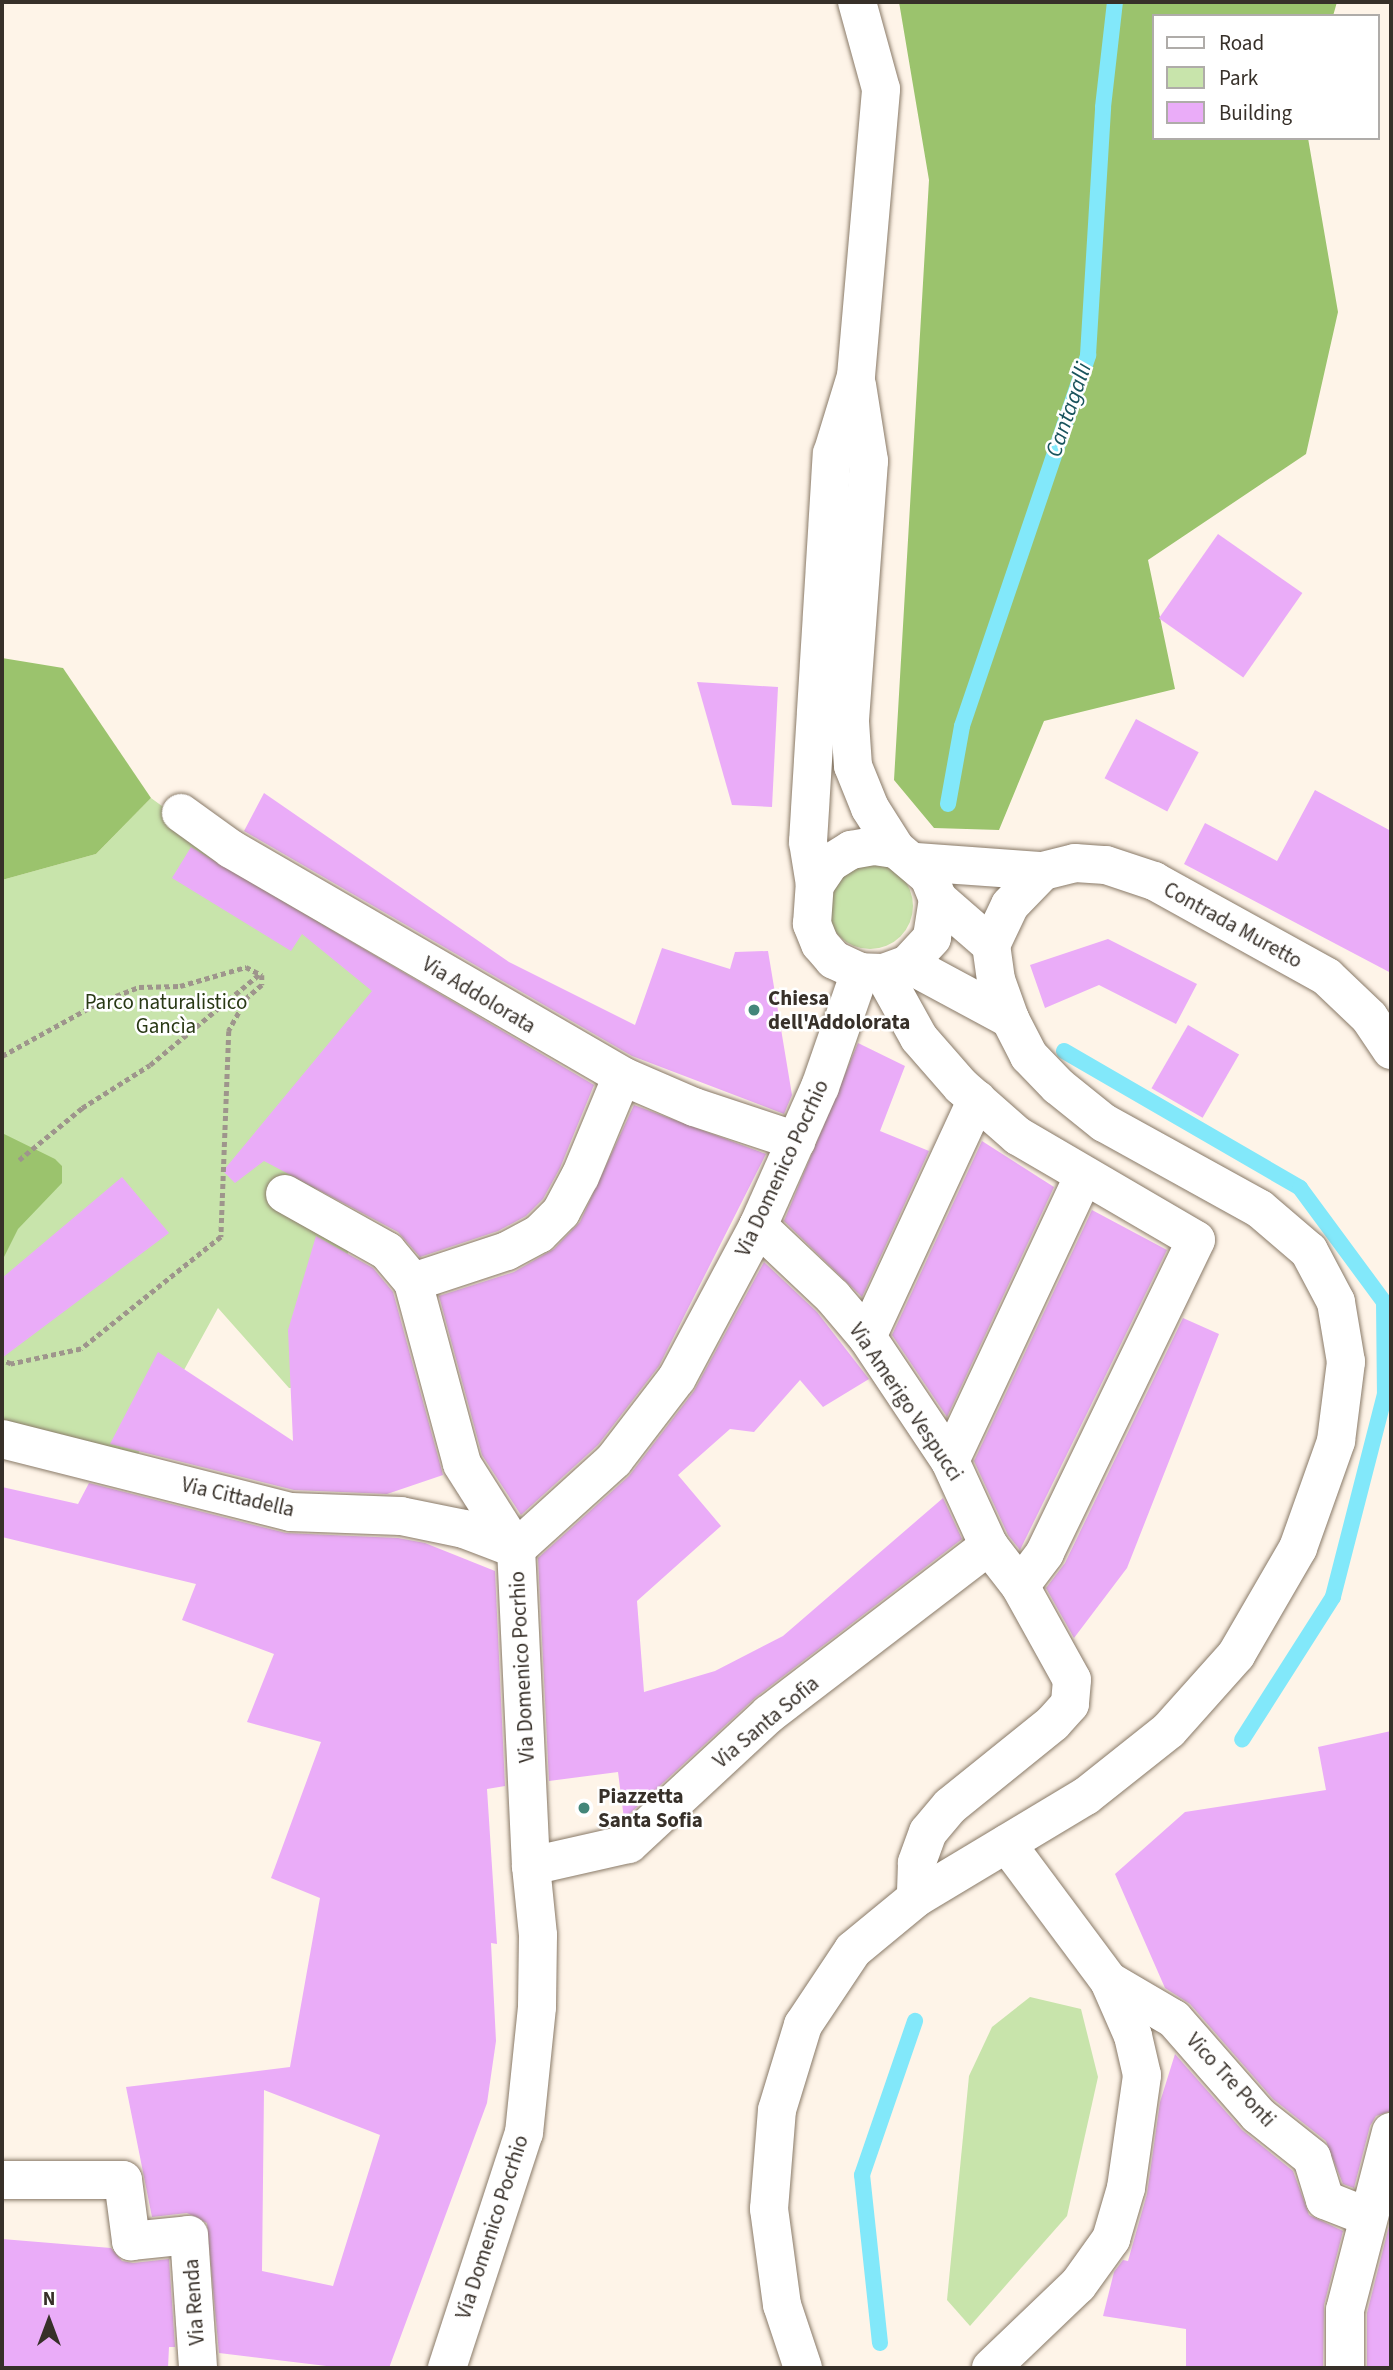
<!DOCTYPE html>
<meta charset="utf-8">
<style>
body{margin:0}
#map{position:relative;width:1393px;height:2370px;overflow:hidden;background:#fef4e8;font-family:"Source Sans 3",sans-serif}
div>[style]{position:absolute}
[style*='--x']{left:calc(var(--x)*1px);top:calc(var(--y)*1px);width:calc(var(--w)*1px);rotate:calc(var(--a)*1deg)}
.green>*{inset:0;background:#c8e4ab}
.round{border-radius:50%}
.forest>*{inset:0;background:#9bc36d}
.stream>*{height:16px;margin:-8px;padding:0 8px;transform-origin:8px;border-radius:8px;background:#82e8fa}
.building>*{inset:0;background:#eaacf8;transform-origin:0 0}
.path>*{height:4.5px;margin-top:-2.25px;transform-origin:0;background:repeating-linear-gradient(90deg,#9e958c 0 5px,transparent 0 8.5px)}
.roads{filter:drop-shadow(0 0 2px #897a68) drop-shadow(0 0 2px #897a68)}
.minor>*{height:38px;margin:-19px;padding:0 19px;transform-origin:19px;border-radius:19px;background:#fff}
.major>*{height:38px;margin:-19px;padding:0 19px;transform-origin:19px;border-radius:19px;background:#fff}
.dots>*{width:19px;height:19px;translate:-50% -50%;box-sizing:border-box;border:4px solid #fff;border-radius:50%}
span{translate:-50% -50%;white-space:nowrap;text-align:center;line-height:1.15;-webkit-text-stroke:5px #fff;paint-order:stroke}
.street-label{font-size:21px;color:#373029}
.poi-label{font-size:21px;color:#373029;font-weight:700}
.left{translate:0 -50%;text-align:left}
.park-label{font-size:21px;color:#293915}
.water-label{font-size:23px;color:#19545d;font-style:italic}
.frame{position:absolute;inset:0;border:4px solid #373029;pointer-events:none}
.legend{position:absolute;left:1152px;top:14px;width:228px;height:126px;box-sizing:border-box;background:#fff;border:2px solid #afaca9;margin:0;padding:9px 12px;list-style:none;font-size:21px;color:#373029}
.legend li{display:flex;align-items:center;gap:14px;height:35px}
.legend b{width:35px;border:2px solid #afaca9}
.north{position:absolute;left:14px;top:2286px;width:70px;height:70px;-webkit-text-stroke:5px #fff;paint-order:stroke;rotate:0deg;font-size:19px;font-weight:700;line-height:28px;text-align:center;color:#373029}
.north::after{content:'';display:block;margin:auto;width:24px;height:32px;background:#373029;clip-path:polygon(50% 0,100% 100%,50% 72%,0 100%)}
</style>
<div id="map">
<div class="green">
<div style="clip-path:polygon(151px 798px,409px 987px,272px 1144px,353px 1227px,321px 1388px,289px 1388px,218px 1308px,133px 1463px,2px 1437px,2px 880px,96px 854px)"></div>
<div class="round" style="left:827px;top:863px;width:86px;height:86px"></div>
<div style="clip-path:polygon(1030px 1997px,1081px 2009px,1098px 2077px,1067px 2216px,970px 2326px,947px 2300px,969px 2076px,992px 2027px)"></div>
</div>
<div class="forest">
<div style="clip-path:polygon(899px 2px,1337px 2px,1333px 16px,1153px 16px,1153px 138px,1308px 138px,1338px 312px,1306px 454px,1148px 560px,1175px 689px,1044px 721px,999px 830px,934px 828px,894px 780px,929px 180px)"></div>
<div style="clip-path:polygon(2px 658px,63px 668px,151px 798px,96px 854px,2px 880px)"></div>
<div style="clip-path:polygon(2px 1133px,55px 1159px,62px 1166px,62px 1183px,18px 1229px,2px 1261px)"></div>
</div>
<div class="stream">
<div style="--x:948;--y:804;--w:79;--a:-79.8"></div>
<div style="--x:962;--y:726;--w:392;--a:-71.2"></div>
<div style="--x:1088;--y:355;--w:248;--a:-86.5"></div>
<div style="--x:1103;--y:107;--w:106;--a:-83.5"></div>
<div style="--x:1064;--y:1051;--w:273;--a:30.1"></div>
<div style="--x:1300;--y:1188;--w:142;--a:53.6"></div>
<div style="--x:1384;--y:1302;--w:92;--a:89.4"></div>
<div style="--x:1385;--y:1394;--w:210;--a:104.4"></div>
<div style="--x:1333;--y:1597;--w:169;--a:122.5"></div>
<div style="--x:880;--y:2343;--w:169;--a:-96.1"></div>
<div style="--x:862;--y:2175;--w:163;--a:-71"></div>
</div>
<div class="building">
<div style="left:1218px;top:534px;width:103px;height:103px;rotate:35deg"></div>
<div style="clip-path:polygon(697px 682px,778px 687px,772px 807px,732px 805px)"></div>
<div style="left:1136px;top:719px;width:71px;height:67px;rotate:28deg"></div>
<div style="clip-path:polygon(1315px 790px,1391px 831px,1391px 973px,1184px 864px,1205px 823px,1277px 861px)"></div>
<div style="clip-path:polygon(264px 793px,509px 962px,635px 1025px,662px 948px,730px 969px,735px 952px,768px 951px,792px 1095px,784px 1114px,632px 1056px,244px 831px)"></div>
<div style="clip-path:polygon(191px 847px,594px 1085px,560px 1168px,543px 1199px,526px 1216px,498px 1231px,420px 1257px,398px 1232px,264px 1161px,235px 1183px,223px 1171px,372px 991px,302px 934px,291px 951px,172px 878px)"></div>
<div style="clip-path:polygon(1108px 939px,1197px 984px,1176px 1024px,1099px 985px,1045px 1008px,1030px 965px)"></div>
<div style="left:1188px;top:1025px;width:59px;height:73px;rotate:30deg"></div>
<div style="clip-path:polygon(858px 1043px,905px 1066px,880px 1131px,929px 1151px,862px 1297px,784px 1221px)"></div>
<div style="clip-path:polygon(634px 1105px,766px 1154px,659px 1366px,598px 1445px,521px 1515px,482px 1455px,439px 1296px,514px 1272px,554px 1249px,580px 1222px)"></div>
<div style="clip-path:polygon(982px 1141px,1054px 1187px,947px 1417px,892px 1335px)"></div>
<div style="clip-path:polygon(122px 1177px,169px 1233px,2px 1358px,2px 1278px)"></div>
<div style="clip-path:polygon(1092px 1210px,1167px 1250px,1020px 1550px,1008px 1535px,974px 1461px)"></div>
<div style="clip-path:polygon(316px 1236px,373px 1268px,393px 1292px,443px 1475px,387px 1494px,294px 1490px,110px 1444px,158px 1352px,293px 1441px,288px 1330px)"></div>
<div style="clip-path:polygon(764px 1262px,817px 1312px,869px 1379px,823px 1407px,800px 1380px,754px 1432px,730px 1429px,678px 1475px,721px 1526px,637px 1601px,644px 1692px,715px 1671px,783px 1636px,943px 1498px,962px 1539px,756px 1697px,624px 1819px,618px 1772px,549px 1781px,538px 1558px,629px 1476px,694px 1391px)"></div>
<div style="clip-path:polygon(1183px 1318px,1219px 1334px,1127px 1568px,1074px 1638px,1046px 1588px,1065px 1563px)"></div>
<div style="clip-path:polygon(evenodd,89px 1483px,286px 1533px,398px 1538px,425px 1543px,495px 1571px,505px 1786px,487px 1789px,497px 1944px,491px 1943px,496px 2041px,487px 2103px,389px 2368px,343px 2368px,219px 2353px,207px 2223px,187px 2213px,152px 2217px,126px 2087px,290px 2067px,320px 1898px,271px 1878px,321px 1742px,247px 1722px,274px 1654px,182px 1620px,196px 1584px,2px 1537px,2px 1487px,78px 1504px,89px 1483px,264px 2090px,380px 2135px,333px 2286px,262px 2271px,264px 2090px)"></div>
<div style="clip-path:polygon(1391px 1731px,1391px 2111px,1376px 2116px,1370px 2126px,1354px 2188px,1343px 2184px,1326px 2141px,1273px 2099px,1190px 2004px,1165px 1988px,1115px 1874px,1185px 1812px,1326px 1790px,1318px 1747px)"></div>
<div style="clip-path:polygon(1175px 2054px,1242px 2130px,1293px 2171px,1309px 2215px,1343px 2231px,1324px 2305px,1323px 2368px,1186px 2368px,1186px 2329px,1103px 2316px,1114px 2272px,1123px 2260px,1128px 2261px,1147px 2194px,1160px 2102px)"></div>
<div style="clip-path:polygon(1391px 2218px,1391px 2368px,1367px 2368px,1367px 2313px)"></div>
<div style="clip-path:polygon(2px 2239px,111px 2248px,122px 2261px,133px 2263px,169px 2259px,175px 2347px,169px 2347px,168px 2368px,2px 2368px)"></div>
</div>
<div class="path">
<div style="--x:2;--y:1056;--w:112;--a:-28.9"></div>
<div style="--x:100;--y:1002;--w:42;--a:-21"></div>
<div style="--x:139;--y:987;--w:41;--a:-1.4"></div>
<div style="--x:180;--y:986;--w:69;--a:-16.1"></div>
<div style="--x:246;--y:967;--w:18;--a:27"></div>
<div style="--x:262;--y:975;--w:10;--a:90"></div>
<div style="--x:262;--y:985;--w:20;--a:139"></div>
<div style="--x:247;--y:998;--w:38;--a:119"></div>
<div style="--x:229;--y:1031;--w:206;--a:92.2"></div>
<div style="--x:221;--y:1237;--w:179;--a:141.3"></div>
<div style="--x:81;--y:1349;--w:72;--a:167.9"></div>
<div style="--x:11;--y:1364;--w:10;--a:-156"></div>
<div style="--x:19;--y:1160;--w:82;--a:-39.5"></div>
<div style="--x:82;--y:1108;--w:80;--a:-32.3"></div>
<div style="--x:150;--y:1065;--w:144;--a:-39.7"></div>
</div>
<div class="roads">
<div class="minor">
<div style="--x:181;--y:813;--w:62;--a:35.8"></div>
<div style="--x:231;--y:849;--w:452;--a:30.1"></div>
<div style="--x:622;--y:1076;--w:78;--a:23.3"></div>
<div style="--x:694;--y:1107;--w:108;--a:18.4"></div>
<div style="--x:916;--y:862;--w:127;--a:4.1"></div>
<div style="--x:1043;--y:871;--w:33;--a:-14"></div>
<div style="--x:1075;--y:863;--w:31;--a:4"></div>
<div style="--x:1106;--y:865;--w:51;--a:18.4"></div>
<div style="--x:1154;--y:881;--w:198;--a:29"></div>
<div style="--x:1327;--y:977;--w:58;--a:43.6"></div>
<div style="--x:1369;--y:1017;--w:40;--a:56"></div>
<div style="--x:991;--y:945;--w:44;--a:-64.6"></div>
<div style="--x:1010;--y:905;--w:47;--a:-45.9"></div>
<div style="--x:883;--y:973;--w:74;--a:61"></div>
<div style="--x:919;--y:1038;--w:64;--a:48.8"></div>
<div style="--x:961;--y:1086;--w:76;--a:41.3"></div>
<div style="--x:1018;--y:1136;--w:206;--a:30.3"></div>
<div style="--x:1196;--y:1240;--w:348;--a:115.8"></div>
<div style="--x:1045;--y:1553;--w:41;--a:127.1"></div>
<div style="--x:285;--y:1194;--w:117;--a:29.2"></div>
<div style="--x:387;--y:1251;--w:40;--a:50"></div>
<div style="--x:413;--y:1282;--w:188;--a:74.9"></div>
<div style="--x:462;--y:1464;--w:101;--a:57.6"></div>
<div style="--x:758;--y:1226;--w:103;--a:43.4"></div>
<div style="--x:833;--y:1297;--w:52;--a:49.6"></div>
<div style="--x:867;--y:1337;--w:149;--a:56.2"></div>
<div style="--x:950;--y:1461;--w:94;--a:65.4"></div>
<div style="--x:989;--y:1546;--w:51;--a:52.2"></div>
<div style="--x:1020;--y:1586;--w:107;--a:61"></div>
<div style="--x:1072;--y:1680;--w:24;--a:95"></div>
<div style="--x:1070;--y:1704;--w:25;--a:132"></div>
<div style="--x:1053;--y:1723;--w:132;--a:141.1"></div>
<div style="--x:950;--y:1806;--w:34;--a:130"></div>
<div style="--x:928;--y:1832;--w:33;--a:110"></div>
<div style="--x:917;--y:1863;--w:35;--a:92"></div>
<div style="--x:413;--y:1282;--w:99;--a:-18.3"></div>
<div style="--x:507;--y:1251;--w:36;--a:-28"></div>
<div style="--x:539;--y:1234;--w:31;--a:-45"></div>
<div style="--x:561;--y:1212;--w:40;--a:-62"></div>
<div style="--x:580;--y:1177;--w:109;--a:-67.4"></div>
<div style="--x:867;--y:1337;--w:262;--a:-65.2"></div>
<div style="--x:2;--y:1439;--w:298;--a:14.2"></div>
<div style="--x:291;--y:1512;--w:110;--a:2.1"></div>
<div style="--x:401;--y:1516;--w:64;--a:11.7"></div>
<div style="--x:464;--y:1529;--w:56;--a:21"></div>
<div style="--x:950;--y:1461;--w:314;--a:-64.9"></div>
<div style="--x:531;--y:1866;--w:100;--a:-12.7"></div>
<div style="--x:629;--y:1844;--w:191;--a:-42.9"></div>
<div style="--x:769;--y:1714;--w:277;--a:-37.4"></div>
<div style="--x:1109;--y:1981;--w:75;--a:30.3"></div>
<div style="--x:1174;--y:2019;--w:128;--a:48.8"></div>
<div style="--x:1258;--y:2115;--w:69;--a:38.5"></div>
<div style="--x:1312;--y:2158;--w:44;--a:72.8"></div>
<div style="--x:1325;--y:2200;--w:46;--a:21.6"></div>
<div style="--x:2;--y:2180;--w:121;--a:0"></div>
<div style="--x:123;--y:2180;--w:62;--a:82.5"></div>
<div style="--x:131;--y:2241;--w:58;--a:-5.9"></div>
<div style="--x:189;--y:2235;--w:133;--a:86.1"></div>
<div style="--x:447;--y:2368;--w:247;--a:-71.9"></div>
<div style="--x:524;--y:2133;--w:127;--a:-84.1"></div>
<div style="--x:537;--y:2007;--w:72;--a:-89.2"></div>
<div style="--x:538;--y:1935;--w:69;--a:-95.8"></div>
<div style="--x:531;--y:1866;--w:317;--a:-92.7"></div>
<div style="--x:516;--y:1549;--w:132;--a:-42.2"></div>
<div style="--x:614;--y:1460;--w:103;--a:-52.5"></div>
<div style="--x:677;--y:1378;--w:172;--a:-61.9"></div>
<div style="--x:758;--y:1226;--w:152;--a:-66"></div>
<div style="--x:820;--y:1087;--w:122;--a:-70.8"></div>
<div style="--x:991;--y:2368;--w:120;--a:-43.7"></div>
<div style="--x:1078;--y:2285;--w:57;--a:-54.3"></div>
<div style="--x:1111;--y:2239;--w:53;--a:-73.6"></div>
<div style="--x:1126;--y:2188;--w:114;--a:-81.9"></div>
<div style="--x:1142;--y:2075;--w:40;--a:-103"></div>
<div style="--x:1133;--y:2036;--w:60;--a:-113.6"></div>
<div style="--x:1109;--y:1981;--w:171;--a:-126.7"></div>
<div style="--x:1345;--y:2368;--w:58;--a:-90"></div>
<div style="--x:1345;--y:2310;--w:184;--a:-75.5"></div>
</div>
<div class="major">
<div style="--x:857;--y:385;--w:77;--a:81"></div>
<div style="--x:869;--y:461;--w:262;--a:94.2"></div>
<div style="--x:850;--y:722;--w:44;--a:86.1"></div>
<div style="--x:853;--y:766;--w:45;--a:68"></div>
<div style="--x:870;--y:808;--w:49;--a:57.6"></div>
<div style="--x:815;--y:885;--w:27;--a:-56"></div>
<div style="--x:830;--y:863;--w:25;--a:-32"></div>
<div style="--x:851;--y:850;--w:23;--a:-10"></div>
<div style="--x:874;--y:846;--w:22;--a:8"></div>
<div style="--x:896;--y:849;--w:43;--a:40.3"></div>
<div style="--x:929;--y:877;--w:24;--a:68"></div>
<div style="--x:938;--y:899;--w:39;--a:99"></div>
<div style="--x:932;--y:938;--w:35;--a:133"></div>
<div style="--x:908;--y:964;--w:27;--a:160"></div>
<div style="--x:883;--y:973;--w:23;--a:-178"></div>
<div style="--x:860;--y:972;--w:29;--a:-155"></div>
<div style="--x:834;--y:960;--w:21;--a:-131"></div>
<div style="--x:820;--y:944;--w:22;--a:-112"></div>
<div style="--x:812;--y:924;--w:39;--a:-86"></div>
<div style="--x:815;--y:885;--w:44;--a:-99.2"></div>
<div style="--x:808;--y:842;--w:389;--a:-86.5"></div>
<div style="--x:832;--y:454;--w:82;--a:-72.9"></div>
<div style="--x:856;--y:376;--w:288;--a:-85"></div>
<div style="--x:881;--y:89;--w:90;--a:-105.4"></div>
<div style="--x:908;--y:964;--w:116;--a:28.3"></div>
<div style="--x:803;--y:2368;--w:66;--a:-108.4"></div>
<div style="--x:782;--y:2305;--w:97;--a:-97.7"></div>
<div style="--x:769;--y:2209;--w:99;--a:-85.4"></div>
<div style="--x:777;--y:2110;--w:89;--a:-73"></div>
<div style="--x:803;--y:2025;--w:90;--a:-56.3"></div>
<div style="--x:853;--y:1950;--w:82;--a:-39.5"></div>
<div style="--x:916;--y:1898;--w:198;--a:-31"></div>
<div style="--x:1086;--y:1796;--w:106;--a:-38.5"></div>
<div style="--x:1169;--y:1730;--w:101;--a:-48.2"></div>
<div style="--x:1236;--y:1655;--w:124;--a:-59.9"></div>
<div style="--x:1298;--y:1548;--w:114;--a:-70.4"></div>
<div style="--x:1336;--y:1441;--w:80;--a:-82.8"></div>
<div style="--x:1346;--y:1362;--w:61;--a:-99.5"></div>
<div style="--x:1336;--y:1302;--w:58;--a:-117.9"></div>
<div style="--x:1309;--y:1251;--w:65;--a:-139.4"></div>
<div style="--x:1260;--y:1209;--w:178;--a:-151.1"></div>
<div style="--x:1104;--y:1123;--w:59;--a:-141.2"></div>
<div style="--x:1058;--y:1086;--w:42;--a:-134"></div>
<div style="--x:1029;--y:1056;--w:42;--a:-117.2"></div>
<div style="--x:1010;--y:1019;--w:41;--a:-109.7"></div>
<div style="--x:996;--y:980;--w:35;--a:-98"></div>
<div style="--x:991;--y:945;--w:70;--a:-139"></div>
</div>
</div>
<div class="dots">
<div style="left:754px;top:1010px;background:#438679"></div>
<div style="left:584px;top:1808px;background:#438679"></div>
</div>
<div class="street-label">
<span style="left:1233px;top:925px;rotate:29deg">Contrada Muretto</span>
<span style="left:479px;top:995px;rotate:31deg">Via Addolorata</span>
<span style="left:782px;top:1168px;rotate:-65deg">Via Domenico Pocrhio</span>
<span style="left:906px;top:1402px;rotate:56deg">Via Amerigo Vespucci</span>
<span style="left:238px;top:1497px;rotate:13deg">Via Cittadella</span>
<span style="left:522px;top:1667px;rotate:-93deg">Via Domenico Pocrhio</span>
<span style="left:766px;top:1722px;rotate:-40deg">Via Santa Sofia</span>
<span style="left:1231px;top:2080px;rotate:47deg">Vico Tre Ponti</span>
<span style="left:492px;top:2227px;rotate:-72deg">Via Domenico Pocrhio</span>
<span style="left:194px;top:2302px;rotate:-94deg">Via Renda</span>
</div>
<div class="poi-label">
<span class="left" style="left:768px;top:1010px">Chiesa<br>dell'Addolorata</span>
<span class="left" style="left:598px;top:1808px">Piazzetta<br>Santa Sofia</span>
</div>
<div class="park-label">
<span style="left:166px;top:1014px">Parco naturalistico<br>Gancìa</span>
</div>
<div class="water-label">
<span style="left:1069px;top:410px;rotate:-71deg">Cantagalli</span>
</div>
<div class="frame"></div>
<ul class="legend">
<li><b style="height:9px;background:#fff"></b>Road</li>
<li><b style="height:19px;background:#c8e4ab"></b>Park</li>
<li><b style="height:19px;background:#eaacf8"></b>Building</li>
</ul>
<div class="north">N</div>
</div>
